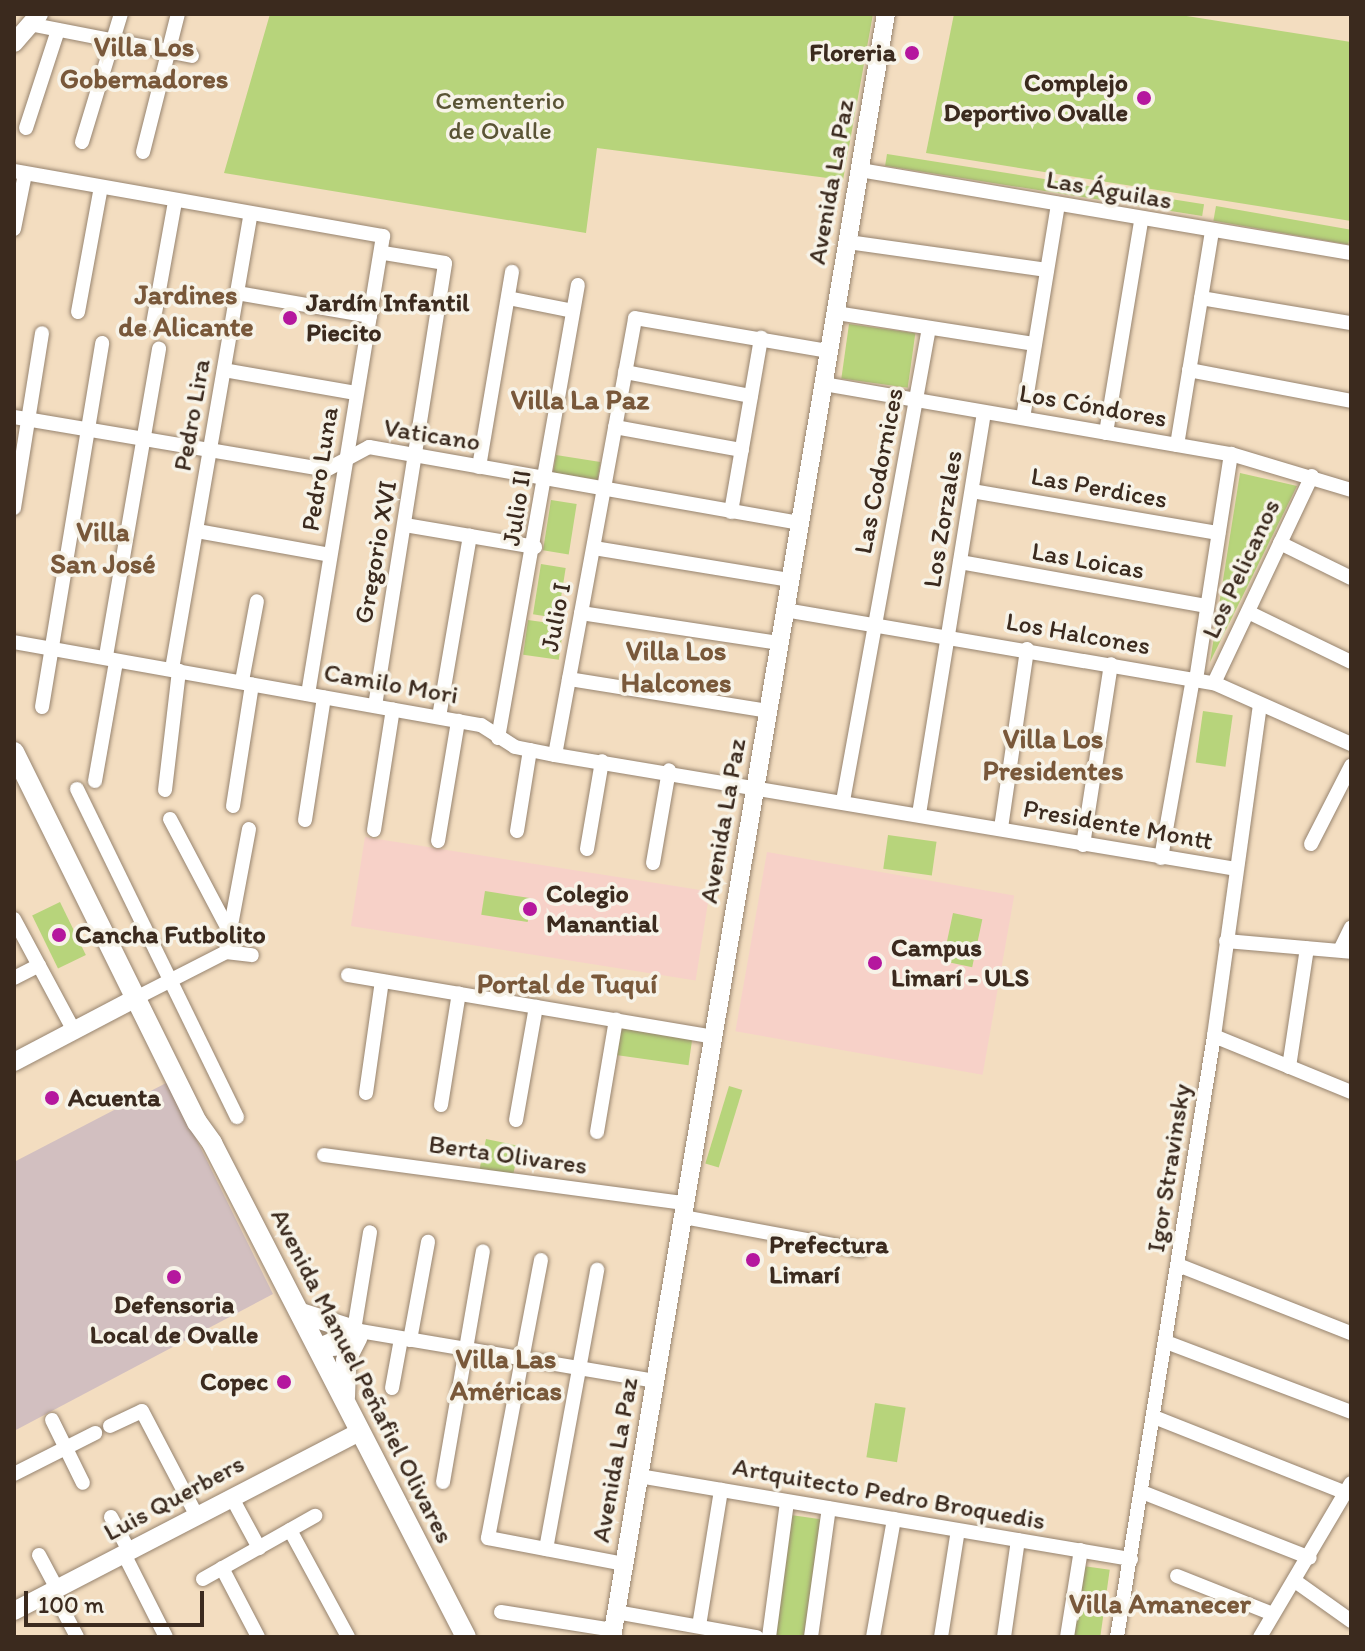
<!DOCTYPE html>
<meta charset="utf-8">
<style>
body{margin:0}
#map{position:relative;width:1365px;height:1651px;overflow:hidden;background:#f3ddc0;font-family:Itim,sans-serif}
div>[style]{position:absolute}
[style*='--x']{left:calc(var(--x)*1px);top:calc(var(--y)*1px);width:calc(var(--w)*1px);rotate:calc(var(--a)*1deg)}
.built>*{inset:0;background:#f7d1c8;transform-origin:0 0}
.industrial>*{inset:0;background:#d2bfc0}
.green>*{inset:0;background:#b7d47b;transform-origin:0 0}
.roads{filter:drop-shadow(0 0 2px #97846f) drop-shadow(0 0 2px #97846f)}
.street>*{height:14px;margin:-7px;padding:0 7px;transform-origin:7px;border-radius:7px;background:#fff}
.secondary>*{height:18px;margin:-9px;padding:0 9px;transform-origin:9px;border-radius:9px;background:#fff}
.primary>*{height:20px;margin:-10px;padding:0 10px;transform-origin:10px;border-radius:10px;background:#fff}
.dots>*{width:22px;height:22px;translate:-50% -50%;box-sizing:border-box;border:4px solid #f7f3e8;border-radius:50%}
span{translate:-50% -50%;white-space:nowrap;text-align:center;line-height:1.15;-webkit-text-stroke:7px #f7f3e8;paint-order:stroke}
.poi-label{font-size:26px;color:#3b2a1e;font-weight:700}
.right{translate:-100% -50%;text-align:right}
.left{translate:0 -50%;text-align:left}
.park-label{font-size:26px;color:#5a5435}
.street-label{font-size:26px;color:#3b2a1e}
.neighbourhood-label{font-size:28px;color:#79583a;font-weight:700}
.frame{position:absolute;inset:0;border:16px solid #3b2a1e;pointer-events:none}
.scale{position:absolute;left:24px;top:1591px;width:180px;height:36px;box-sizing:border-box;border:4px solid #3b2a1e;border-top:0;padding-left:10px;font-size:24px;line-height:28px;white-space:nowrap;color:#3b2a1e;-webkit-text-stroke:6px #f7f3e8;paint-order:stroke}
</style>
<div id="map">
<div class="built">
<div style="left:365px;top:837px;width:349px;height:90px;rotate:9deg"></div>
<div style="left:767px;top:852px;width:251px;height:182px;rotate:10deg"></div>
</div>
<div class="industrial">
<div style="clip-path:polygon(168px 1082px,273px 1294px,14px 1431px,14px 1162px)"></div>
</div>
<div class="green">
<div style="clip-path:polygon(270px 14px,873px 14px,843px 180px,597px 148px,586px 233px,224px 173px)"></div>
<div style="clip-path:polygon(954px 14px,1174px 14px,1351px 42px,1351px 221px,926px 153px)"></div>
<div style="left:887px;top:154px;width:321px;height:12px;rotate:9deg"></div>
<div style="left:1216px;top:206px;width:137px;height:15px;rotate:10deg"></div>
<div style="left:849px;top:324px;width:67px;height:55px;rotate:8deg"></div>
<div style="left:556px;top:455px;width:45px;height:18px;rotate:9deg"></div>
<div style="clip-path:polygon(1240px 473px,1297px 486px,1210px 662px)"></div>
<div style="left:551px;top:500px;width:26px;height:51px;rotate:9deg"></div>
<div style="left:541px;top:564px;width:25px;height:51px;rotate:9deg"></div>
<div style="left:528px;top:620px;width:36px;height:35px;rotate:8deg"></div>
<div style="left:1203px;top:711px;width:30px;height:52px;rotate:8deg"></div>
<div style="left:888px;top:835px;width:49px;height:34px;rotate:8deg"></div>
<div style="left:485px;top:891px;width:47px;height:24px;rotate:9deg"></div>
<div style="left:60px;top:902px;width:59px;height:31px;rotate:64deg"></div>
<div style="left:953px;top:913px;width:30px;height:49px;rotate:12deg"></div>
<div style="left:618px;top:1028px;width:75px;height:27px;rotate:8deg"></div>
<div style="left:729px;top:1086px;width:14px;height:81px;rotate:17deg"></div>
<div style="left:486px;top:1139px;width:34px;height:33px;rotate:12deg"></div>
<div style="left:875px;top:1403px;width:31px;height:55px;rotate:9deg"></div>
<div style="left:791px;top:1515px;width:30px;height:123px;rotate:8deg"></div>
<div style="left:1083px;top:1566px;width:27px;height:72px;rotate:8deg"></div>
</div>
<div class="roads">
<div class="street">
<div style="--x:29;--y:24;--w:166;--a:11.1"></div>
<div style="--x:26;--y:128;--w:103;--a:-71.9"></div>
<div style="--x:82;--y:142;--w:134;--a:-73.1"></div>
<div style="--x:143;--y:152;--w:142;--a:-75.8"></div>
<div style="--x:860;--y:170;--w:498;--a:9.6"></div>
<div style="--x:14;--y:171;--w:375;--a:10"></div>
<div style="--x:383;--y:236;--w:464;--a:99.3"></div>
<div style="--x:14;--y:229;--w:56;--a:-78.7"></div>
<div style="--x:848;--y:242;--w:201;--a:8"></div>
<div style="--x:237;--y:293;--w:135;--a:9.8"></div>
<div style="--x:508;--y:298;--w:66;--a:11.3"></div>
<div style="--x:1201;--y:298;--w:152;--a:9.5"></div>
<div style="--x:78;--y:312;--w:127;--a:-79.6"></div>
<div style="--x:836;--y:313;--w:201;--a:8.9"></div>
<div style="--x:153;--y:324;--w:124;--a:-79.8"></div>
<div style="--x:224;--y:370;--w:134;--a:9.9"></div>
<div style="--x:1189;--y:370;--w:165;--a:10.8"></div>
<div style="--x:625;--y:372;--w:128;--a:10.8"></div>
<div style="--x:824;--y:384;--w:413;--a:9.8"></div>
<div style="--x:1231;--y:454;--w:125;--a:16.7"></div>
<div style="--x:14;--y:417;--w:316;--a:9.6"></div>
<div style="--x:326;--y:470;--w:49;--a:-28.1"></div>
<div style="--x:369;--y:447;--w:438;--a:10"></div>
<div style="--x:1023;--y:418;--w:217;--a:-80.7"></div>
<div style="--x:615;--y:427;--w:129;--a:10.3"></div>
<div style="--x:1106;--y:433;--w:215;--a:-80.6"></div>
<div style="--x:1177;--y:445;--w:216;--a:-80.7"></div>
<div style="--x:479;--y:467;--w:198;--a:-80.4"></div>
<div style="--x:972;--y:491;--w:250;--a:9.7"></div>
<div style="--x:14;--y:508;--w:177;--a:-80.9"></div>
<div style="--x:731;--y:512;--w:177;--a:-80.2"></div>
<div style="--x:405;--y:525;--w:132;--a:9.6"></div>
<div style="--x:197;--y:531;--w:135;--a:10.2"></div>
<div style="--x:1280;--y:543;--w:79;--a:26.2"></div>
<div style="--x:594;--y:548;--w:199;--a:9.3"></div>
<div style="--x:960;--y:562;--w:251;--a:10.1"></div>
<div style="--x:785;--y:610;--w:435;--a:9.7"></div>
<div style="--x:1214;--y:683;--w:150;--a:24"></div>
<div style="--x:1248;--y:612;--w:114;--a:25.9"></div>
<div style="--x:581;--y:613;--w:201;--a:8.6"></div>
<div style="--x:14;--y:642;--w:474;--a:10.1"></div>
<div style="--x:481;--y:725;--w:40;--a:32.9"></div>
<div style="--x:515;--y:747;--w:41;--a:11.3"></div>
<div style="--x:555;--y:755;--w:690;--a:9.5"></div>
<div style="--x:106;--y:656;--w:312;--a:-80.2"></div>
<div style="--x:172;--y:669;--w:460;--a:-80.2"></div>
<div style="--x:569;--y:679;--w:202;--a:9.1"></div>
<div style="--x:1196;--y:680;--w:229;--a:-81.2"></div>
<div style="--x:242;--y:681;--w:81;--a:-79.4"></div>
<div style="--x:1214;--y:683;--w:229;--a:-64.7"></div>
<div style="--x:375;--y:706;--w:448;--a:-81"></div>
<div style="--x:445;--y:263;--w:63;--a:-170.8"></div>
<div style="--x:42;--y:707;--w:369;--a:-80.6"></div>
<div style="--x:439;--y:717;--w:184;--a:-80.3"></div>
<div style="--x:498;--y:738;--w:460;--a:-80"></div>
<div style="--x:555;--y:755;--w:444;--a:-79.6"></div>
<div style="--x:635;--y:318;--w:197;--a:9.7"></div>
<div style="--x:95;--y:781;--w:121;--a:-80"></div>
<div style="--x:77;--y:789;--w:365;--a:64"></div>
<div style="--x:165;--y:790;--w:120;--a:-83.3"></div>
<div style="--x:843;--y:801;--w:480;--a:-79.7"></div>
<div style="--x:233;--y:806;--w:123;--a:-81.1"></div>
<div style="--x:919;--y:814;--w:407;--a:-80.8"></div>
<div style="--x:170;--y:819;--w:127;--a:62.2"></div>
<div style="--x:305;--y:820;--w:124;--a:-81.2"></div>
<div style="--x:1001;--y:828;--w:181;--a:-81.7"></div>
<div style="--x:374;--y:830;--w:122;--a:-81.1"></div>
<div style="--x:517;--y:831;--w:82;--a:-80.9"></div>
<div style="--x:438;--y:841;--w:122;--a:-80.5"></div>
<div style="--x:1311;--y:844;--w:88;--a:-62.9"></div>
<div style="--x:1083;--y:845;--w:183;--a:-81.2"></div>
<div style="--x:587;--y:849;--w:89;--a:-80.3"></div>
<div style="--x:1161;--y:858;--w:182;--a:-79.9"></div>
<div style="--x:653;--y:863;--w:94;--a:-80.2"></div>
<div style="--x:14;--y:919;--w:127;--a:61.8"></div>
<div style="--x:1226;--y:941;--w:125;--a:5"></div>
<div style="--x:1340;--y:950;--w:25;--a:-64"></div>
<div style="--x:226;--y:952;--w:125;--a:-79.4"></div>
<div style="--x:348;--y:975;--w:370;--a:9.6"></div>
<div style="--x:14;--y:978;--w:28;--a:-27"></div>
<div style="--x:138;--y:997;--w:99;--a:-27.1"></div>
<div style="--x:226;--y:952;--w:26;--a:7"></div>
<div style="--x:1214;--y:1036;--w:148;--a:22.2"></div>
<div style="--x:1289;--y:1067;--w:120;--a:-81.4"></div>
<div style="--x:366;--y:1093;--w:113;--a:-81.9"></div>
<div style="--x:441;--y:1105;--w:113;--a:-80.9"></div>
<div style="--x:516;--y:1120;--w:115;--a:-80"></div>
<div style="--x:597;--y:1132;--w:114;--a:-80.4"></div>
<div style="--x:324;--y:1155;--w:364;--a:7.6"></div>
<div style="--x:683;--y:1217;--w:181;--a:10.5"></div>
<div style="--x:541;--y:1260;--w:283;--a:100.8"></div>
<div style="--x:488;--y:1538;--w:138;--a:10.8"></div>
<div style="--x:1178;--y:1265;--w:186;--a:21.5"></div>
<div style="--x:354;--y:1330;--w:99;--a:-80.7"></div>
<div style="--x:410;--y:1340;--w:100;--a:-79.6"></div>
<div style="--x:1166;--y:1342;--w:198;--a:20.7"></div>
<div style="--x:317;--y:1346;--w:40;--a:-23.4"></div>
<div style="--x:354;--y:1330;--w:305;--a:9.6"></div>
<div style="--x:320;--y:1350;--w:21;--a:-5"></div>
<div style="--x:341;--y:1348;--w:17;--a:-31"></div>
<div style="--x:392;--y:1388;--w:50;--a:-79.6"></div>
<div style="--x:1154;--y:1417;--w:206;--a:21.6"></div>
<div style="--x:52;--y:1420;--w:70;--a:63.8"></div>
<div style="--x:110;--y:1426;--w:35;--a:-25"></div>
<div style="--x:142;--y:1411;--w:119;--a:62.4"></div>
<div style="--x:14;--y:1474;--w:91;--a:-26.8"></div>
<div style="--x:639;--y:1476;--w:499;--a:9.6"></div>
<div style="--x:443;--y:1482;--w:234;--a:-80.2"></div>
<div style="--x:1142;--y:1492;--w:180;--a:21.4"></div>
<div style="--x:232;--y:1498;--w:57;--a:61.6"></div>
<div style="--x:111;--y:1517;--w:38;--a:62"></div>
<div style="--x:290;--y:1530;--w:122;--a:61.5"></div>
<div style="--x:546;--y:1549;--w:284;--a:-79.6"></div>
<div style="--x:124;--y:1554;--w:93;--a:63.2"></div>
<div style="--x:39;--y:1555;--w:38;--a:62"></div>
<div style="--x:222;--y:1568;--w:78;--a:62.4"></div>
<div style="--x:1177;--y:1576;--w:103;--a:21.6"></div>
<div style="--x:203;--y:1579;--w:129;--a:-29.4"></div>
<div style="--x:1295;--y:1581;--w:69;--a:35.5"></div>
<div style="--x:53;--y:1591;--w:52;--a:62.4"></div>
<div style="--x:501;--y:1612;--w:113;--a:9.1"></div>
<div style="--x:616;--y:1612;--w:143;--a:10.1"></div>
<div style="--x:699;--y:1626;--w:138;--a:-80.8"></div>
<div style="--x:769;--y:1637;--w:136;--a:-82.4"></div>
<div style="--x:811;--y:1637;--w:130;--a:-82.1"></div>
<div style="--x:873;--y:1637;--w:120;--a:-79.9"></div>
<div style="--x:941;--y:1637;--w:108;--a:-81"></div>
<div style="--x:1004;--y:1637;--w:98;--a:-81.8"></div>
<div style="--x:1067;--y:1637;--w:88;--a:-80.9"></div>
<div style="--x:1117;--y:1637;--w:609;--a:-80.83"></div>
<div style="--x:1214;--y:1036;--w:334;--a:-82.1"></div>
<div style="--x:1260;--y:1637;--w:179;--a:-59.4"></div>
</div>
<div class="secondary">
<div style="--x:14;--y:43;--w:38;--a:-49"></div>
<div style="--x:14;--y:1062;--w:140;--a:-27.7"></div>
<div style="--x:14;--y:1611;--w:389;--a:-27.4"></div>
<div style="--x:612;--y:1637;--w:1646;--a:-80.42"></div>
</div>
<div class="primary">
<div style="--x:14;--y:752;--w:413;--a:63.7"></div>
<div style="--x:197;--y:1122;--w:26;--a:54"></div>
<div style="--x:212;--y:1143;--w:555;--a:62.79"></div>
<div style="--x:301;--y:1313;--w:56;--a:17.8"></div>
<div style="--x:345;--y:1397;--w:37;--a:-88"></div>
<div style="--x:346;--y:1360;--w:25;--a:-63"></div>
</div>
</div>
<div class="dots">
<div style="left:912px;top:53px;background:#b5179e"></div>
<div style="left:1144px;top:98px;background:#b5179e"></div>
<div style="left:290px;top:318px;background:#b5179e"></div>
<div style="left:530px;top:909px;background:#b5179e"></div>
<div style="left:59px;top:935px;background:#b5179e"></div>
<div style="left:875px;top:963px;background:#b5179e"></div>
<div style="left:52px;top:1098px;background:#b5179e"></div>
<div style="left:753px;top:1260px;background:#b5179e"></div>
<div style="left:174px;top:1277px;background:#b5179e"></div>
<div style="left:284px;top:1382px;background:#b5179e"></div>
</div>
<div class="poi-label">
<span class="right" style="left:896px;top:53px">Floreria</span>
<span class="right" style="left:1128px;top:98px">Complejo<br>Deportivo Ovalle</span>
<span class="left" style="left:306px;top:318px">Jardín Infantil<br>Piecito</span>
<span class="left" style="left:546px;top:909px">Colegio<br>Manantial</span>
<span class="left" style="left:75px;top:935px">Cancha Futbolito</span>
<span class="left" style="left:891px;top:963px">Campus<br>Limarí - ULS</span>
<span class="left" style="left:68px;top:1098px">Acuenta</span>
<span class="left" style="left:769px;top:1260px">Prefectura<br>Limarí</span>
<span style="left:174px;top:1320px">Defensoria<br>Local de Ovalle</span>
<span class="right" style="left:268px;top:1382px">Copec</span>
</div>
<div class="park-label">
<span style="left:500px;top:116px">Cementerio<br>de Ovalle</span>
</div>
<div class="street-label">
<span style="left:831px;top:182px;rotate:-80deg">Avenida La Paz</span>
<span style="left:1109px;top:190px;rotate:10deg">Las Águilas</span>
<span style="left:1093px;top:406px;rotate:10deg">Los Cóndores</span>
<span style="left:192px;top:415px;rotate:-80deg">Pedro Lira</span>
<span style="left:432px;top:435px;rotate:9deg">Vaticano</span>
<span style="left:320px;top:469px;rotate:-81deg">Pedro Luna</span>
<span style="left:879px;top:471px;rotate:-79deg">Las Codornices</span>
<span style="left:1099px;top:488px;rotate:10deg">Las Perdices</span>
<span style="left:517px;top:508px;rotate:-81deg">Julio II</span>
<span style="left:943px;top:519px;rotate:-81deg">Los Zorzales</span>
<span style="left:376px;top:552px;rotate:-80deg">Gregorio XVI</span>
<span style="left:1088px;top:561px;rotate:10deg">Las Loicas</span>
<span style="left:1241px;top:569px;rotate:-65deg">Los Pelicanos</span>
<span style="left:556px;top:617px;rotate:-79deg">Julio I</span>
<span style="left:1078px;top:634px;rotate:10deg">Los Halcones</span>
<span style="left:391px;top:684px;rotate:10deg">Camilo Mori</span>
<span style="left:723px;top:821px;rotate:-80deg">Avenida La Paz</span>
<span style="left:1118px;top:825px;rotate:10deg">Presidente Montt</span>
<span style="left:508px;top:1155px;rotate:8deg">Berta Olivares</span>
<span style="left:1169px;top:1168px;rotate:-81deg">Igor Stravinsky</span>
<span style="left:362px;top:1376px;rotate:63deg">Avenida Manuel Peñafiel Olivares</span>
<span style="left:615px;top:1460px;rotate:-80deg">Avenida La Paz</span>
<span style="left:889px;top:1494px;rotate:10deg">Artquitecto Pedro Broquedis</span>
<span style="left:174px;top:1498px;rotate:-28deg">Luis Querbers</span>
</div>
<div class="neighbourhood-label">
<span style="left:144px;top:62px">Villa Los<br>Gobernadores</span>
<span style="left:186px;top:310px">Jardines<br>de Alicante</span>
<span style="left:580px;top:399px">Villa La Paz</span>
<span style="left:103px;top:547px">Villa<br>San José</span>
<span style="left:676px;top:666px">Villa Los<br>Halcones</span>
<span style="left:1053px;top:754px">Villa Los<br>Presidentes</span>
<span style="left:567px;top:983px">Portal de Tuquí</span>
<span style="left:506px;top:1374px">Villa Las<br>Américas</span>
<span style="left:1160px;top:1603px">Villa Amanecer</span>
</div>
<div class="frame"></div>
<div class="scale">100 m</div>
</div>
